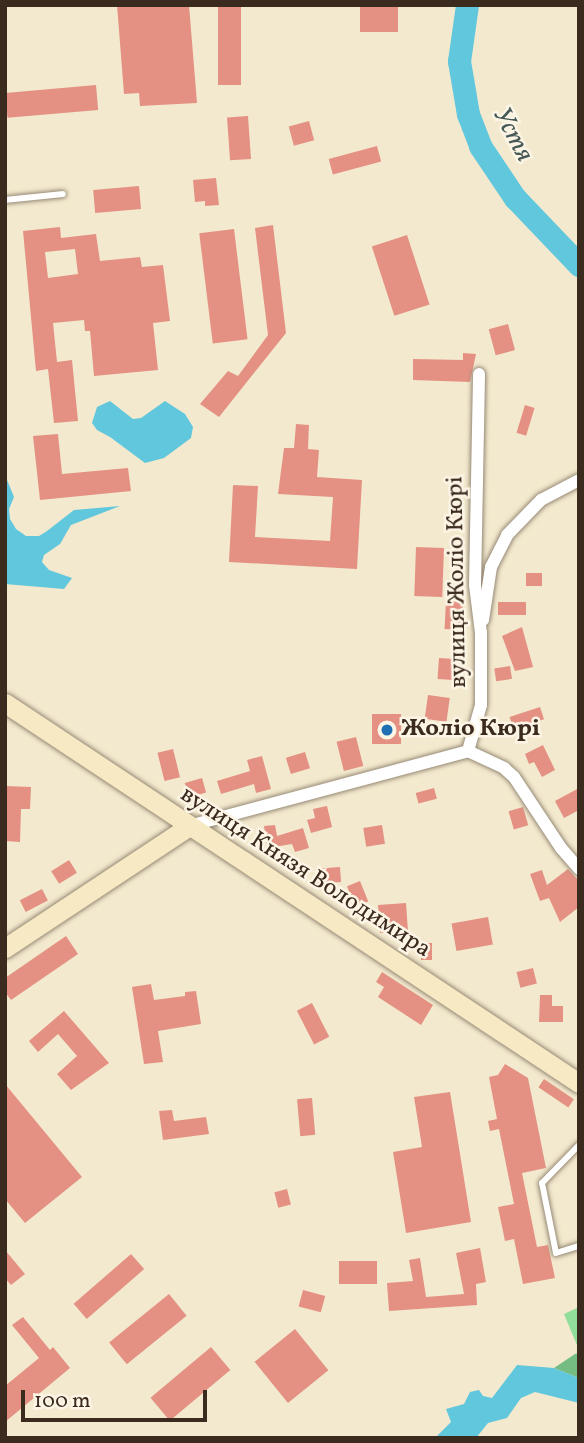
<!DOCTYPE html>
<meta charset="utf-8">
<style>
body{margin:0}
#map{position:relative;width:584px;height:1443px;overflow:hidden;background:#f3e9ce;font-family:Vollkorn,serif}
div>[style]{position:absolute}
[style*='--x']{left:calc(var(--x)*1px);top:calc(var(--y)*1px);width:calc(var(--w)*1px);rotate:calc(var(--a)*1deg)}
.green>*{inset:0;background:#91dd9a}
.forest>*{inset:0;background:#74bc82}
.water>*{inset:0;background:#60c7dd}
.river>*{height:23px;margin:-11.5px;padding:0 11.5px;transform-origin:11.5px;border-radius:11.5px;background:#60c7dd}
.building>*{inset:0;background:#e49183;transform-origin:0 0}
.roads{filter:drop-shadow(0 0 2px #978a76) drop-shadow(0 0 2px #978a76)}
.lane>*{height:6px;margin:-3px;padding:0 3px;transform-origin:3px;border-radius:3px;background:#fff}
.street>*{height:12px;margin:-6px;padding:0 6px;transform-origin:6px;border-radius:6px;background:#fff}
.secondary>*{height:19px;margin:-9.5px;padding:0 9.5px;transform-origin:9.5px;border-radius:9.5px;background:#f7e9c3}
.dots>*{width:19px;height:19px;translate:-50% -50%;box-sizing:border-box;border:4px solid #fcf5e5;border-radius:50%}
span{translate:-50% -50%;white-space:nowrap;text-align:center;line-height:1.15;-webkit-text-stroke:5px #fcf5e5;paint-order:stroke}
.street-label{font-size:24px;color:#3b2a1e}
.poi-label{font-size:24px;color:#3b2a1e;font-weight:700}
.left{translate:0 -50%;text-align:left}
.water-label{font-size:26px;color:#465957;font-style:italic}
.frame{position:absolute;inset:0;border:7px solid #3b2a1e;pointer-events:none}
.scale{position:absolute;left:21px;top:1390px;width:186px;height:32px;box-sizing:border-box;border:4px solid #3b2a1e;border-top:0;padding-left:9px;font-size:21px;line-height:24px;white-space:nowrap;color:#3b2a1e;-webkit-text-stroke:5px #fcf5e5;paint-order:stroke}
</style>
<div id="map">
<div class="green">
<div style="clip-path:polygon(579px 1307px,579px 1350px,564px 1314px)"></div>
</div>
<div class="forest">
<div style="clip-path:polygon(579px 1353px,579px 1378px,554px 1368px,575px 1354px)"></div>
</div>
<div class="water">
<div style="clip-path:polygon(110px 401px,133px 419px,141px 418px,165px 401px,185px 414px,193px 427px,191px 438px,164px 458px,145px 463px,110px 437px,97px 430px,92px 423px,97px 407px)"></div>
<div style="clip-path:polygon(5px 475px,14px 497px,9px 509px,10px 519px,16px 529px,26px 536px,39px 536px,47px 531px,74px 510px,120px 506px,71px 525px,60px 544px,44px 555px,42px 562px,49px 570px,72px 578px,64px 589px,5px 584px)"></div>
<div style="clip-path:polygon(517px 1365px,554px 1368px,579px 1378px,579px 1403px,535px 1392px,521px 1398px,507px 1418px,488px 1423px,476px 1438px,435px 1438px,451px 1422px,446px 1409px,464px 1404px,470px 1392px,479px 1390px,483px 1396px,492px 1398px)"></div>
</div>
<div class="river">
<div style="--x:467;--y:5;--w:57;--a:98.1"></div>
<div style="--x:459;--y:61;--w:54;--a:80.4"></div>
<div style="--x:468;--y:114;--w:34;--a:69"></div>
<div style="--x:480;--y:146;--w:63;--a:56.1"></div>
<div style="--x:515;--y:198;--w:93;--a:46.3"></div>
</div>
<div class="building">
<div style="clip-path:polygon(117px 5px,189px 5px,197px 103px,140px 106px,139px 93px,124px 94px)"></div>
<div style="left:218px;top:5px;width:23px;height:80px"></div>
<div style="left:360px;top:5px;width:38px;height:27px"></div>
<div style="left:96px;top:85px;width:25px;height:91px;rotate:85deg"></div>
<div style="left:248px;top:116px;width:43px;height:21px;rotate:86deg"></div>
<div style="left:309px;top:121px;width:20px;height:21px;rotate:75deg"></div>
<div style="left:377px;top:146px;width:16px;height:50px;rotate:75deg"></div>
<div style="clip-path:polygon(216px 178px,219px 205px,205px 206px,205px 201px,195px 202px,193px 180px)"></div>
<div style="left:139px;top:186px;width:23px;height:46px;rotate:85deg"></div>
<div style="clip-path:polygon(273px 225px,286px 333px,219px 417px,200px 404px,228px 371px,238px 376px,268px 335px,255px 228px)"></div>
<div style="clip-path:polygon(evenodd,60px 227px,61px 238px,96px 234px,100px 261px,140px 257px,142px 267px,163px 265px,170px 321px,153px 323px,158px 370px,94px 376px,90px 331px,85px 331px,84px 320px,53px 323px,57px 362px,72px 360px,78px 421px,54px 423px,48px 369px,36px 371px,23px 231px,60px 227px,75px 249px,78px 274px,48px 278px,45px 252px,75px 249px)"></div>
<div style="left:234px;top:229px;width:111px;height:35px;rotate:83deg"></div>
<div style="left:407px;top:235px;width:73px;height:37px;rotate:72deg"></div>
<div style="left:508px;top:324px;width:27px;height:20px;rotate:75deg"></div>
<div style="clip-path:polygon(463px 353px,476px 354px,470px 382px,413px 380px,413px 359px,463px 360px)"></div>
<div style="left:525px;top:405px;width:10px;height:29px;rotate:17deg"></div>
<div style="clip-path:polygon(296px 424px,309px 425px,308px 449px,319px 450px,317px 477px,362px 480px,357px 569px,229px 562px,233px 485px,258px 486px,255px 537px,330px 541px,333px 497px,278px 494px,284px 448px,294px 448px)"></div>
<div style="clip-path:polygon(58px 434px,62px 474px,128px 468px,131px 491px,40px 500px,33px 436px)"></div>
<div style="left:416px;top:547px;width:28px;height:49px;rotate:2deg"></div>
<div style="left:542px;top:573px;width:13px;height:16px;rotate:90deg"></div>
<div style="left:446px;top:601px;width:17px;height:28px;rotate:3deg"></div>
<div style="left:526px;top:602px;width:13px;height:28px;rotate:90deg"></div>
<div style="clip-path:polygon(522px 627px,533px 667px,515px 671px,502px 636px)"></div>
<div style="left:439px;top:658px;width:16px;height:21px;rotate:4deg"></div>
<div style="left:510px;top:666px;width:13px;height:16px;rotate:81deg"></div>
<div style="left:428px;top:695px;width:22px;height:24px;rotate:8deg"></div>
<div style="left:540px;top:707px;width:13px;height:32px;rotate:72deg"></div>
<div style="left:401px;top:714px;width:30px;height:29px;rotate:90deg"></div>
<div style="left:356px;top:737px;width:30px;height:20px;rotate:76deg"></div>
<div style="clip-path:polygon(543px 745px,555px 770px,542px 777px,534px 762px,529px 764px,525px 754px)"></div>
<div style="left:173px;top:749px;width:29px;height:16px;rotate:76deg"></div>
<div style="left:305px;top:752px;width:17px;height:20px;rotate:73deg"></div>
<div style="clip-path:polygon(262px 756px,271px 789px,256px 793px,254px 784px,221px 794px,217px 781px,250px 771px,247px 760px)"></div>
<div style="left:202px;top:778px;width:15px;height:18px;rotate:74deg"></div>
<div style="clip-path:polygon(5px 786px,31px 787px,30px 809px,21px 809px,20px 842px,5px 841px)"></div>
<div style="left:434px;top:788px;width:11px;height:19px;rotate:75deg"></div>
<div style="clip-path:polygon(579px 788px,579px 810px,564px 818px,555px 801px)"></div>
<div style="clip-path:polygon(327px 806px,332px 827px,311px 833px,307px 820px,315px 818px,313px 809px)"></div>
<div style="left:523px;top:807px;width:19px;height:15px;rotate:74deg"></div>
<div style="clip-path:polygon(275px 825px,277px 836px,303px 828px,309px 848px,295px 852px,292px 844px,267px 848px,264px 826px)"></div>
<div style="left:382px;top:825px;width:19px;height:19px;rotate:81deg"></div>
<div style="left:69px;top:860px;width:15px;height:21px;rotate:58deg"></div>
<div style="left:340px;top:867px;width:15px;height:24px;rotate:86deg"></div>
<div style="clip-path:polygon(568px 869px,579px 881px,579px 907px,560px 922px,549px 898px,540px 901px,530px 874px,542px 870px,547px 885px)"></div>
<div style="left:360px;top:881px;width:22px;height:14px;rotate:68deg"></div>
<div style="left:42px;top:889px;width:13px;height:25px;rotate:63deg"></div>
<div style="left:406px;top:903px;width:28px;height:28px;rotate:86deg"></div>
<div style="left:488px;top:917px;width:28px;height:37px;rotate:80deg"></div>
<div style="clip-path:polygon(66px 936px,78px 954px,11px 1000px,5px 992px,5px 978px)"></div>
<div style="left:421px;top:943px;width:11px;height:17px"></div>
<div style="left:533px;top:968px;width:16px;height:17px;rotate:76deg"></div>
<div style="clip-path:polygon(382px 972px,433px 1005px,421px 1025px,378px 997px,384px 987px,376px 982px)"></div>
<div style="clip-path:polygon(151px 984px,154px 1000px,185px 996px,185px 992px,196px 991px,201px 1024px,158px 1031px,163px 1062px,144px 1064px,132px 987px)"></div>
<div style="clip-path:polygon(540px 995px,552px 995px,552px 1006px,563px 1006px,563px 1022px,539px 1022px)"></div>
<div style="left:312px;top:1003px;width:38px;height:17px;rotate:63deg"></div>
<div style="clip-path:polygon(64px 1011px,109px 1063px,71px 1090px,57px 1074px,77px 1056px,58px 1034px,38px 1052px,29px 1041px)"></div>
<div style="clip-path:polygon(505px 1064px,528px 1078px,546px 1168px,522px 1173px,537px 1247px,548px 1245px,555px 1278px,523px 1284px,514px 1239px,505px 1241px,498px 1207px,514px 1204px,499px 1129px,490px 1131px,488px 1121px,497px 1119px,489px 1077px,498px 1075px)"></div>
<div style="left:544px;top:1079px;width:36px;height:10px;rotate:34deg"></div>
<div style="clip-path:polygon(5px 1084px,82px 1177px,25px 1223px,5px 1199px)"></div>
<div style="clip-path:polygon(450px 1092px,471px 1222px,406px 1233px,393px 1152px,422px 1147px,414px 1097px)"></div>
<div style="left:312px;top:1098px;width:37px;height:15px;rotate:85deg"></div>
<div style="clip-path:polygon(172px 1110px,174px 1121px,206px 1117px,209px 1134px,163px 1140px,159px 1111px)"></div>
<div style="left:287px;top:1189px;width:16px;height:13px;rotate:76deg"></div>
<div style="clip-path:polygon(480px 1248px,486px 1282px,476px 1284px,477px 1305px,389px 1311px,387px 1283px,413px 1281px,409px 1260px,420px 1258px,426px 1297px,464px 1294px,456px 1253px)"></div>
<div style="clip-path:polygon(5px 1250px,25px 1274px,11px 1285px,5px 1278px)"></div>
<div style="left:131px;top:1254px;width:20px;height:76px;rotate:49deg"></div>
<div style="left:377px;top:1261px;width:23px;height:38px;rotate:90deg"></div>
<div style="left:303px;top:1290px;width:23px;height:17px;rotate:15deg"></div>
<div style="left:169px;top:1294px;width:28px;height:77px;rotate:51deg"></div>
<div style="clip-path:polygon(23px 1317px,50px 1350px,53px 1347px,70px 1368px,5px 1422px,5px 1386px,39px 1358px,12px 1325px)"></div>
<div style="left:295px;top:1329px;width:53px;height:52px;rotate:51deg"></div>
<div style="left:211px;top:1347px;width:30px;height:79px;rotate:50deg"></div>
</div>
<div class="roads">
<div class="lane">
<div style="--x:5;--y:200;--w:58;--a:-5.9"></div>
<div style="--x:579;--y:1145;--w:53;--a:134.2"></div>
<div style="--x:542;--y:1183;--w:71;--a:78.7"></div>
<div style="--x:556;--y:1253;--w:24;--a:-17"></div>
</div>
<div class="street">
<div style="--x:483;--y:620;--w:54;--a:-81.4"></div>
<div style="--x:491;--y:567;--w:36;--a:-63"></div>
<div style="--x:507;--y:535;--w:49;--a:-45.8"></div>
<div style="--x:541;--y:500;--w:43;--a:-27.8"></div>
<div style="--x:468;--y:751;--w:40;--a:25"></div>
<div style="--x:504;--y:768;--w:13;--a:42"></div>
<div style="--x:514;--y:777;--w:85;--a:56.5"></div>
<div style="--x:561;--y:848;--w:28;--a:49"></div>
<div style="--x:189;--y:826;--w:289;--a:-15"></div>
<div style="--x:468;--y:751;--w:48;--a:-74.2"></div>
<div style="--x:481;--y:705;--w:72;--a:-90"></div>
<div style="--x:481;--y:633;--w:48;--a:-97.1"></div>
<div style="--x:475;--y:585;--w:211;--a:-88.9"></div>
</div>
<div class="secondary">
<div style="--x:5;--y:703;--w:688;--a:33.51"></div>
<div style="--x:5;--y:948;--w:221;--a:-33.5"></div>
</div>
</div>
<div class="dots">
<div style="left:387px;top:730px;background:#1f6fb2"></div>
</div>
<div class="street-label">
<span style="left:458px;top:582px;rotate:-91deg">вулиця Жоліо Кюрі</span>
<span style="left:305px;top:873px;rotate:33deg">вулиця Князя Володимира</span>
</div>
<div class="poi-label">
<span class="left" style="left:401px;top:730px">Жоліо Кюрі</span>
</div>
<div class="water-label">
<span style="left:512px;top:135px;rotate:62deg">Устя</span>
</div>
<div class="frame"></div>
<div class="scale">100 m</div>
</div>
